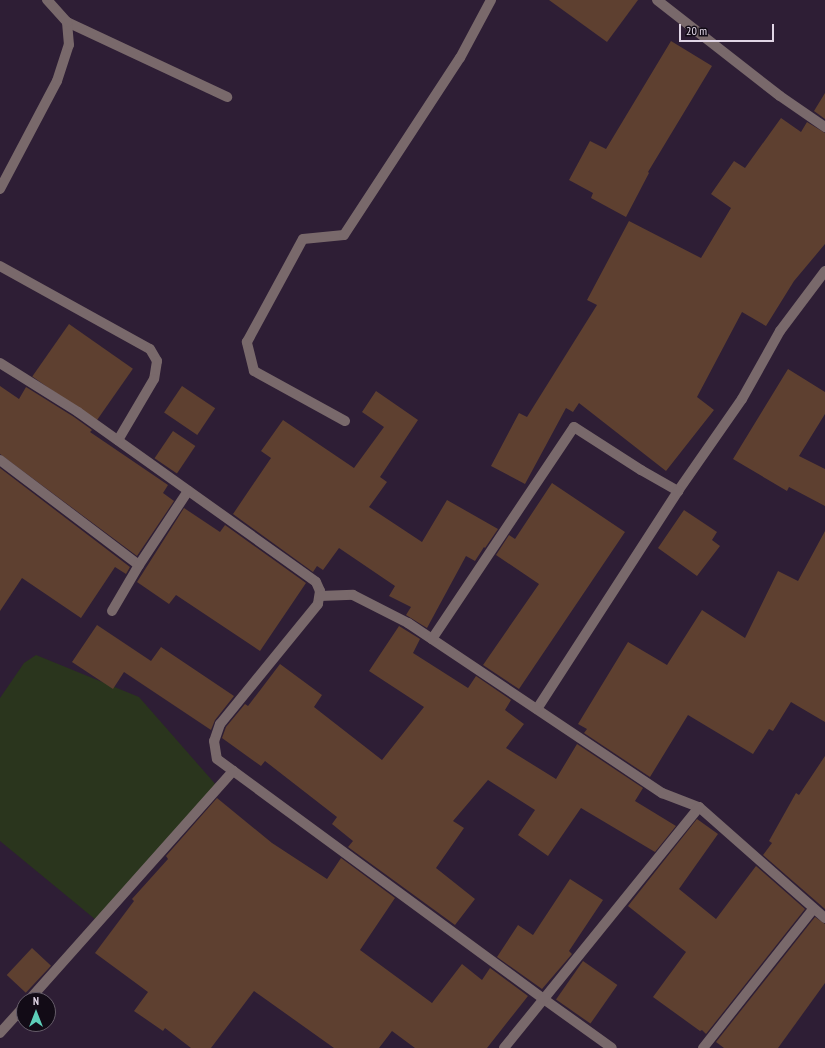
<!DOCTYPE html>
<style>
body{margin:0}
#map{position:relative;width:825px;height:1048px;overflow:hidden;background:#2e1e35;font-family:"PT Sans Narrow",sans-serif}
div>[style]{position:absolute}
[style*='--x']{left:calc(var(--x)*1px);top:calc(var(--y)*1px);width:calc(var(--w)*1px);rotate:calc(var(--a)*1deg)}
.green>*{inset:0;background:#2a351d}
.building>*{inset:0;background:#5e4030;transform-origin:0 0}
.minor>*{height:10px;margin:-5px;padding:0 5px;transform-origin:5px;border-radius:5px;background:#79696b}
span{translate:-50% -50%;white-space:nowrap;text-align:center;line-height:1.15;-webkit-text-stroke:4px #120b16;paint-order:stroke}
.north{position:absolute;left:16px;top:992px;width:40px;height:40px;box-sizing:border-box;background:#120b16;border:1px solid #655c69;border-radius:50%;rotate:0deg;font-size:11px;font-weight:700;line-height:16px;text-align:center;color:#e1d6e6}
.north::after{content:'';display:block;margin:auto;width:14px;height:18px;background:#5dceb9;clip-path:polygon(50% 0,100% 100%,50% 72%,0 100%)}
.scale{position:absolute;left:679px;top:24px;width:95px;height:18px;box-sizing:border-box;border:2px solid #e1d6e6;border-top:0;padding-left:5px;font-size:12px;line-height:14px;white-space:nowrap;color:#e1d6e6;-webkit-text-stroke:3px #120b16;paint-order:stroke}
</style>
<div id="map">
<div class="green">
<div style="clip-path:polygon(36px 655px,139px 697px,217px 786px,96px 920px,0 841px,0 698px,24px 663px)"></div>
</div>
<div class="building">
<div style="clip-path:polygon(549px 0,638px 0,607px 42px)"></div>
<div style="clip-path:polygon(671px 41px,712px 66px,648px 172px,649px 173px,626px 217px,591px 198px,593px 193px,569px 180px,590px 141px,606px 149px)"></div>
<div style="clip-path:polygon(825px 93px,825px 119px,814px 111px)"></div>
<div style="clip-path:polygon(781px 118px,801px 132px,807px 122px,825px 133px,825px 244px,794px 281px,766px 326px,742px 312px,697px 397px,714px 410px,666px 471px,579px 403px,573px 412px,566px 408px,525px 484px,491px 466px,519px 413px,527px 417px,597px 305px,587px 300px,629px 221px,701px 258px,731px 208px,711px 194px,734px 161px,745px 168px)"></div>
<div style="left:69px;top:324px;width:78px;height:64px;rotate:35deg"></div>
<div style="clip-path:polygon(788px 369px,825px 392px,825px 414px,799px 456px,825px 469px,825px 506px,789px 487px,787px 491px,733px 459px)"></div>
<div style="clip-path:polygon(0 386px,19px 399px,26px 387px,74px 417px,92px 430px,90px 432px,168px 485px,163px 493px,174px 501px,137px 556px,0 454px)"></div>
<div style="left:182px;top:386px;width:40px;height:32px;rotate:34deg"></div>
<div style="clip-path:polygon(376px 391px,418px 420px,380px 477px,387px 482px,369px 507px,422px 542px,447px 500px,498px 529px,485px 548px,484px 547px,475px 561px,466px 556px,427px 628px,406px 615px,411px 607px,389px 596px,395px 586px,339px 548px,323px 570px,317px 566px,313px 572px,233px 514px,271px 458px,261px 451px,283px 420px,354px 468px,384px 427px,362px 412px)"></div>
<div style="left:173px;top:431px;width:27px;height:33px;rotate:34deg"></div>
<div style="clip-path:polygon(0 468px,130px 567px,126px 574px,115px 567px,81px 618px,22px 578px,0 611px)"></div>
<div style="clip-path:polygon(552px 483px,625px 532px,519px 689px,483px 665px,539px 584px,496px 555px,509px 535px,515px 539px)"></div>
<div style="clip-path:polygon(184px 508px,220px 532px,225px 525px,306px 583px,260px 651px,176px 595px,169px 604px,137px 582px)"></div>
<div style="clip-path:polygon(684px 510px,717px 532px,712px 540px,720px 546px,697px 576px,658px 548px)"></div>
<div style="clip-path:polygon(825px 531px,825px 722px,791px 702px,773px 731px,769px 729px,753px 754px,688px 715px,650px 777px,584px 733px,587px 729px,578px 724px,628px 642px,667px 665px,702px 610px,745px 638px,778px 571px,798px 581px)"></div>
<div style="clip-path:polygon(97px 625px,151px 661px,161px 647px,234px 696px,215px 720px,211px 730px,124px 672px,113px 689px,72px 662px)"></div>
<div style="clip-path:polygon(399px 626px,420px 639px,413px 653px,468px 688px,476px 676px,511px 700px,505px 710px,524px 724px,506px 748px,556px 779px,577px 744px,643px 788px,635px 801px,676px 826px,655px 852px,581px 808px,548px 856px,518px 835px,535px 810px,488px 780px,453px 821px,464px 828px,436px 868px,475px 899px,455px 925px,348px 847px,353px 841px,332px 824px,337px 817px,265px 761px,261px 766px,222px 738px,226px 727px,245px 704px,248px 706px,280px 664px,322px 695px,314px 707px,382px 760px,424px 707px,369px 671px)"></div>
<div style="clip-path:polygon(825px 756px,825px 909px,763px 855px,772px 843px,769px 841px,796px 793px,799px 795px)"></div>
<div style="clip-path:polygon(217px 798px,272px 843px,327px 879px,341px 858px,395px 898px,360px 950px,432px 1003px,462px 964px,482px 980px,490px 968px,528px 996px,487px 1048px,415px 1048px,392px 1031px,379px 1048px,334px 1048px,254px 991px,211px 1048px,191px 1048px,165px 1028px,163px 1031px,134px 1011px,148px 992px,95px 953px,134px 901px,132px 899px,168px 859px,166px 856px)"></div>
<div style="clip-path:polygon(697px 819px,718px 834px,679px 889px,716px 919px,756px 866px,805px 909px,706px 1034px,702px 1030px,700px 1031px,653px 997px,686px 952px,628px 906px)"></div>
<div style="clip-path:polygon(570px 879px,603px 900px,569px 951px,572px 954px,542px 989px,497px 957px,518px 925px,533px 935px)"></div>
<div style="clip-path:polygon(815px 917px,825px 924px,825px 983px,778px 1048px,724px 1048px,716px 1042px)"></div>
<div style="left:32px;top:948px;width:26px;height:37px;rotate:43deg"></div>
<div style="left:583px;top:961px;width:42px;height:47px;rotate:35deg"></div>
</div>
<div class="minor">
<div style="--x:657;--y:0;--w:156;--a:38"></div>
<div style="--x:780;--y:96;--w:55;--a:34.6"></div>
<div style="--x:67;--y:22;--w:177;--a:25.1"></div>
<div style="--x:0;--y:189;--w:122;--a:-62.2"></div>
<div style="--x:57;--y:81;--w:38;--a:-72"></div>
<div style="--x:69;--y:45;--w:23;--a:-95"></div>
<div style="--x:67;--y:22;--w:30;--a:-132"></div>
<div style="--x:0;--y:266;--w:171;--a:29"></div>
<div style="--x:150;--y:349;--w:14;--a:60"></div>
<div style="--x:157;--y:361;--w:18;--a:99"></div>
<div style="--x:154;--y:379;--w:71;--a:120.5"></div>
<div style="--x:0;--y:363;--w:92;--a:32.1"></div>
<div style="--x:78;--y:412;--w:292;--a:35.5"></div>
<div style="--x:316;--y:582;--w:10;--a:66"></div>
<div style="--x:320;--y:591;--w:13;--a:99"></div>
<div style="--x:318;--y:604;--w:155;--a:129.2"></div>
<div style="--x:220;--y:724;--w:18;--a:109"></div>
<div style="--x:214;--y:741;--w:18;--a:81"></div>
<div style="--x:217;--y:759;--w:407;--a:36.3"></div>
<div style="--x:545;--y:1000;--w:82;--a:35.6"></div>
<div style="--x:345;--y:421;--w:104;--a:-151.2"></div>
<div style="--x:254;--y:371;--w:30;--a:-104"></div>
<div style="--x:247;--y:342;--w:117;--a:-61.5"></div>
<div style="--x:303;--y:239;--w:41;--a:-5.6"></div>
<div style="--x:344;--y:235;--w:212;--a:-56.8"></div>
<div style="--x:460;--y:58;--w:66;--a:-61.9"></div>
<div style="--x:0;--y:460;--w:174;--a:37.1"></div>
<div style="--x:320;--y:596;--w:33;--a:-2"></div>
<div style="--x:353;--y:595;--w:62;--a:27"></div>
<div style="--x:408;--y:623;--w:306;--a:33.8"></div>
<div style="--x:662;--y:793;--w:40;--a:21"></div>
<div style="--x:699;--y:807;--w:168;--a:41.4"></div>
<div style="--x:112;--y:611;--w:53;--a:-59.6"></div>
<div style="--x:139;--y:565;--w:89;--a:-56.5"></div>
<div style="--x:432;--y:639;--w:255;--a:-56.2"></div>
<div style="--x:574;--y:427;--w:80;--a:32.7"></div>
<div style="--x:641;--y:470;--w:43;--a:29.6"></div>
<div style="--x:678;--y:491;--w:112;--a:-55.2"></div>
<div style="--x:742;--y:399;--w:78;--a:-60.8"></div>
<div style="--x:780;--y:331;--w:75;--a:-53.1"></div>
<div style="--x:537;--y:709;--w:260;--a:-57.1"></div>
<div style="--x:29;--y:1000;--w:307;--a:-48.3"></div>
<div style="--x:0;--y:1033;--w:36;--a:-48"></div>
<div style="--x:504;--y:1048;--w:310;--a:-51"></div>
<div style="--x:703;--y:1048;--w:177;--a:-51.6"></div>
</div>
<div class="north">N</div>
<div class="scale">20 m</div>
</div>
